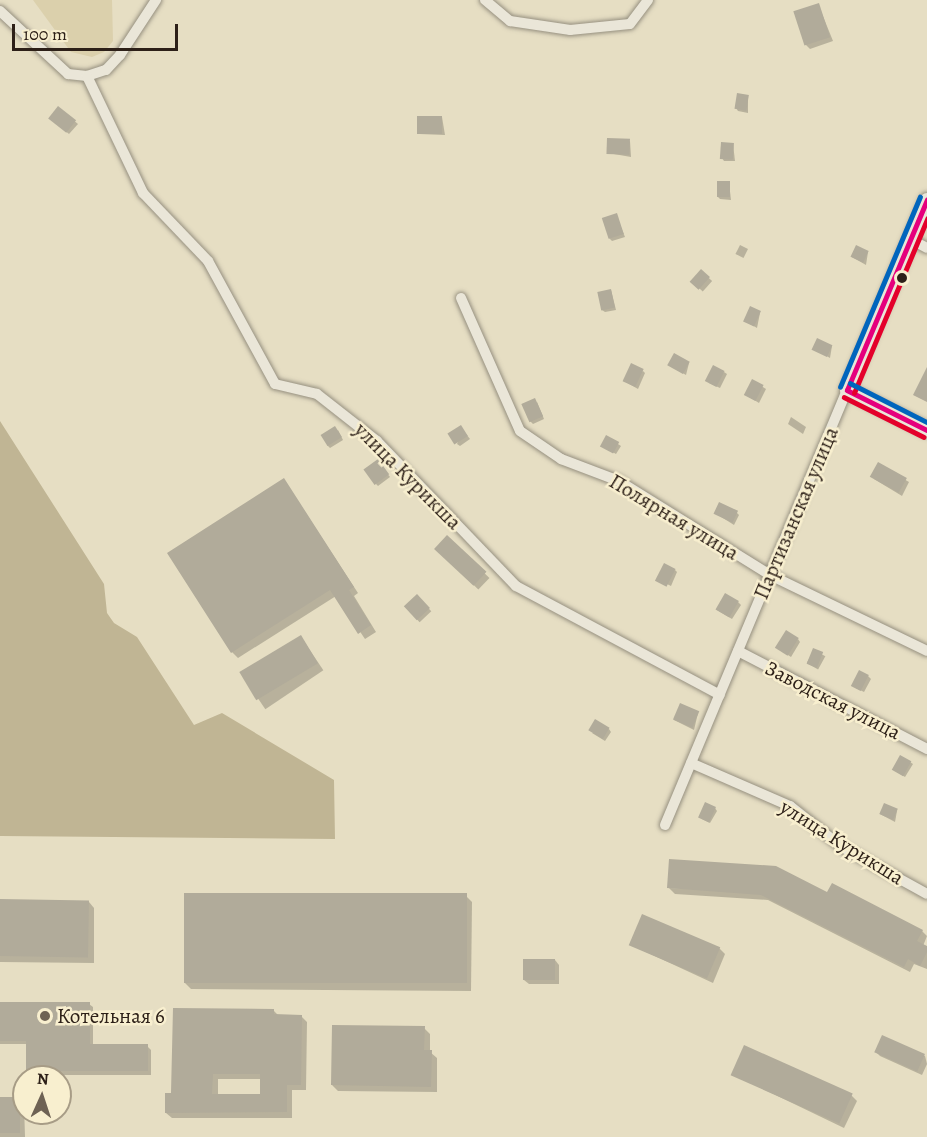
<!DOCTYPE html>
<meta charset="utf-8">
<style>
body{margin:0}
#map{position:relative;width:927px;height:1137px;overflow:hidden;background:#e6dec3;font-family:Alegreya,serif}
div>[style]{position:absolute}
[style*='--x']{left:calc(var(--x)*1px);top:calc(var(--y)*1px);width:calc(var(--w)*1px);rotate:calc(var(--a)*1deg)}
.green>*{inset:0;background:#dbd0ac}
.water>*{inset:0;background:#c0b594}
.shadow>*{inset:0;background:#0003;transform-origin:0 0}
.building>*{inset:0;background:#b1ab9a;transform-origin:0 0}
.roads{filter:drop-shadow(0 0 2px #969080) drop-shadow(0 0 2px #969080)}
.minor>*{height:10px;margin:-5px;padding:0 5px;transform-origin:5px;border-radius:5px;background:#eae6d8}
.tertiary>*{height:14px;margin:-7px;padding:0 7px;transform-origin:7px;border-radius:7px;background:#eae6d8}
.bus-1>*{height:4.5px;margin:-2.25px;padding:0 2.25px;transform-origin:2.25px;border-radius:2.25px;background:#e5007d}
.bus-2>*{height:4.5px;margin:-2.25px;padding:0 2.25px;transform-origin:2.25px;border-radius:2.25px;background:#e4002b}
.bus-3>*{height:4.5px;margin:-2.25px;padding:0 2.25px;transform-origin:2.25px;border-radius:2.25px;background:#0065bd}
.dots>*{width:16px;height:16px;translate:-50% -50%;box-sizing:border-box;border:3px solid #f8efcf;border-radius:50%}
span{translate:-50% -50%;white-space:nowrap;text-align:center;line-height:1.15;-webkit-text-stroke:5px #f8efcf;paint-order:stroke}
.street-label{font-size:21px;color:#2d2018}
.poi-label{font-size:21px;color:#2d2018}
.left{translate:0 -50%;text-align:left}
.north{position:absolute;left:12px;top:1065px;width:60px;height:60px;box-sizing:border-box;background:#f8efcf;border:2px solid #a79c86;border-radius:50%;rotate:3deg;font-size:16px;font-weight:700;line-height:24px;text-align:center;color:#2d2018}
.north::after{content:'';display:block;margin:auto;width:21px;height:27px;background:#6e6254;clip-path:polygon(50% 0,100% 100%,50% 72%,0 100%)}
.scale{position:absolute;left:12px;top:24px;width:166px;height:27px;box-sizing:border-box;border:3px solid #2d2018;border-top:0;padding-left:8px;font-size:18px;line-height:21px;white-space:nowrap;color:#2d2018;-webkit-text-stroke:4px #f8efcf;paint-order:stroke}
</style>
<div id="map">
<div class="green">
<div style="clip-path:polygon(33px 0,112px 0,113px 41px,104px 52px,92px 57px,71px 52px)"></div>
</div>
<div class="water">
<div style="clip-path:polygon(0 421px,104px 584px,107px 613px,114px 623px,137px 637px,194px 725px,222px 713px,334px 780px,335px 839px,0 836px)"></div>
</div>
<div class="shadow">
<div style="clip-path:polygon(818px 4px,833px 41px,810px 49px,805px 44px)"></div>
<div style="clip-path:polygon(748px 96px,748px 113px,738px 111px,736px 108px)"></div>
<div style="clip-path:polygon(59px 108px,78px 124px,69px 134px,53px 121px)"></div>
<div style="clip-path:polygon(442px 117px,445px 135px,419px 134px)"></div>
<div style="clip-path:polygon(630px 141px,631px 157px,608px 153px)"></div>
<div style="clip-path:polygon(733px 144px,735px 161px,724px 161px,722px 158px)"></div>
<div style="clip-path:polygon(729px 183px,731px 200px,720px 199px,718px 197px)"></div>
<div style="clip-path:polygon(616px 215px,625px 237px,612px 241px,609px 238px)"></div>
<div style="left:740px;top:245px;width:9px;height:10px;rotate:27deg"></div>
<div style="clip-path:polygon(868px 252px,866px 265px,852px 257px)"></div>
<div style="left:701px;top:271px;width:15px;height:14px;rotate:42deg"></div>
<div style="clip-path:polygon(611px 290px,616px 310px,605px 312px,602px 310px)"></div>
<div style="clip-path:polygon(760px 313px,757px 328px,745px 321px)"></div>
<div style="clip-path:polygon(832px 346px,830px 358px,814px 349px)"></div>
<div style="clip-path:polygon(689px 363px,686px 375px,672px 367px)"></div>
<div style="clip-path:polygon(643px 371px,645px 373px,638px 389px,624px 381px)"></div>
<div style="clip-path:polygon(724px 372px,727px 374px,720px 388px,709px 383px)"></div>
<div style="clip-path:polygon(753px 381px,766px 389px,759px 403px,746px 395px)"></div>
<div style="clip-path:polygon(537px 402px,544px 419px,533px 424px,530px 421px)"></div>
<div style="clip-path:polygon(791px 417px,806px 427px,803px 434px,788px 424px)"></div>
<div style="clip-path:polygon(338px 430px,343px 440px,330px 448px,327px 445px)"></div>
<div style="clip-path:polygon(463px 430px,470px 439px,460px 446px,457px 444px)"></div>
<div style="clip-path:polygon(607px 437px,621px 446px,616px 454px,605px 448px)"></div>
<div style="clip-path:polygon(380px 464px,390px 477px,378px 486px,376px 484px)"></div>
<div style="clip-path:polygon(878px 464px,909px 482px,902px 496px,874px 479px)"></div>
<div style="clip-path:polygon(284px 480px,358px 593px,354px 596px,376px 632px,365px 639px,336px 596px,238px 658px,232px 652px)"></div>
<div style="clip-path:polygon(715px 513px,737px 513px,739px 515px,734px 525px)"></div>
<div style="left:447px;top:537px;width:59px;height:16px;rotate:44deg"></div>
<div style="clip-path:polygon(675px 570px,677px 572px,671px 586px,659px 580px)"></div>
<div style="left:417px;top:596px;width:21px;height:16px;rotate:47deg"></div>
<div style="clip-path:polygon(738px 602px,741px 605px,732px 619px,717px 610px)"></div>
<div style="left:301px;top:637px;width:40px;height:70px;rotate:56deg"></div>
<div style="clip-path:polygon(798px 639px,800px 642px,791px 657px,780px 650px)"></div>
<div style="left:814px;top:650px;width:13px;height:15px;rotate:29deg"></div>
<div style="clip-path:polygon(868px 676px,871px 679px,864px 692px,856px 688px)"></div>
<div style="clip-path:polygon(698px 713px,694px 730px,674px 720px)"></div>
<div style="clip-path:polygon(609px 729px,611px 732px,605px 741px,592px 733px)"></div>
<div style="clip-path:polygon(910px 762px,913px 764px,905px 777px,894px 770px)"></div>
<div style="clip-path:polygon(715px 808px,717px 811px,710px 823px,702px 819px)"></div>
<div style="clip-path:polygon(897px 811px,895px 822px,880px 814px)"></div>
<div style="clip-path:polygon(669px 888px,828px 894px,922px 931px,927px 936px,923px 946px,927px 948px,927px 969px,914px 964px,910px 972px,768px 900px,675px 894px)"></div>
<div style="clip-path:polygon(466px 896px,472px 902px,471px 991px,191px 989px,185px 983px)"></div>
<div style="clip-path:polygon(0 901px,89px 902px,94px 908px,94px 963px,0 962px)"></div>
<div style="clip-path:polygon(631px 945px,719px 948px,725px 954px,713px 983px)"></div>
<div style="clip-path:polygon(555px 960px,559px 965px,559px 984px,529px 984px,524px 980px)"></div>
<div style="clip-path:polygon(0 1003px,89px 1004px,93px 1007px,93px 1046px,147px 1046px,151px 1050px,151px 1075px,31px 1075px,27px 1071px,27px 1044px,0 1044px)"></div>
<div style="clip-path:polygon(evenodd,274px 1011px,279px 1016px,301px 1016px,307px 1022px,306px 1090px,292px 1090px,292px 1118px,172px 1118px,166px 1113px,173px 1094px,274px 1011px,218px 1079px,262px 1079px,261px 1095px,218px 1095px,218px 1079px)"></div>
<div style="clip-path:polygon(424px 1028px,430px 1034px,430px 1052px,437px 1058px,437px 1092px,338px 1091px,332px 1085px)"></div>
<div style="clip-path:polygon(883px 1037px,925px 1056px,927px 1064px,922px 1075px,880px 1056px,876px 1052px)"></div>
<div style="clip-path:polygon(732px 1074px,851px 1095px,857px 1101px,844px 1128px)"></div>
<div style="clip-path:polygon(0 1099px,19px 1099px,24px 1104px,25px 1137px,0 1137px)"></div>
</div>
<div class="building">
<div style="left:819px;top:3px;width:36px;height:27px;rotate:72deg"></div>
<div style="left:737px;top:93px;width:12px;height:16px;rotate:9deg"></div>
<div style="left:58px;top:106px;width:23px;height:16px;rotate:38deg"></div>
<div style="left:417px;top:116px;width:25px;height:18px"></div>
<div style="left:607px;top:138px;width:23px;height:16px;rotate:2deg"></div>
<div style="left:721px;top:142px;width:13px;height:17px;rotate:4deg"></div>
<div style="left:717px;top:181px;width:13px;height:16px"></div>
<div style="left:617px;top:213px;width:22px;height:16px;rotate:72deg"></div>
<div style="left:856px;top:245px;width:14px;height:13px;rotate:25deg"></div>
<div style="left:701px;top:269px;width:12px;height:17px;rotate:42deg"></div>
<div style="left:611px;top:289px;width:19px;height:14px;rotate:78deg"></div>
<div style="left:750px;top:306px;width:12px;height:17px;rotate:24deg"></div>
<div style="left:817px;top:338px;width:17px;height:13px;rotate:25deg"></div>
<div style="left:674px;top:353px;width:18px;height:14px;rotate:29deg"></div>
<div style="left:631px;top:363px;width:14px;height:20px;rotate:25deg"></div>
<div style="left:713px;top:365px;width:13px;height:18px;rotate:27deg"></div>
<div style="clip-path:polygon(927px 367px,927px 402px,913px 395px)"></div>
<div style="left:752px;top:379px;width:13px;height:18px;rotate:27deg"></div>
<div style="left:535px;top:398px;width:20px;height:15px;rotate:66deg"></div>
<div style="left:461px;top:425px;width:13px;height:16px;rotate:58deg"></div>
<div style="left:335px;top:426px;width:13px;height:17px;rotate:58deg"></div>
<div style="left:606px;top:435px;width:15px;height:13px;rotate:28deg"></div>
<div style="left:378px;top:459px;width:19px;height:18px;rotate:54deg"></div>
<div style="left:878px;top:462px;width:33px;height:17px;rotate:29deg"></div>
<div style="clip-path:polygon(284px 478px,354px 587px,349px 590px,371px 625px,358px 634px,330px 590px,231px 653px,167px 553px)"></div>
<div style="left:719px;top:502px;width:21px;height:13px;rotate:25deg"></div>
<div style="left:447px;top:535px;width:54px;height:19px;rotate:43deg"></div>
<div style="left:664px;top:563px;width:13px;height:20px;rotate:27deg"></div>
<div style="left:725px;top:593px;width:16px;height:19px;rotate:30deg"></div>
<div style="left:417px;top:594px;width:19px;height:18px;rotate:47deg"></div>
<div style="left:786px;top:630px;width:15px;height:21px;rotate:32deg"></div>
<div style="left:301px;top:635px;width:33px;height:72px;rotate:59deg"></div>
<div style="left:813px;top:648px;width:11px;height:17px;rotate:22deg"></div>
<div style="left:859px;top:670px;width:11px;height:18px;rotate:27deg"></div>
<div style="left:680px;top:703px;width:21px;height:18px;rotate:23deg"></div>
<div style="left:595px;top:719px;width:17px;height:13px;rotate:31deg"></div>
<div style="left:900px;top:755px;width:13px;height:17px;rotate:29deg"></div>
<div style="left:705px;top:802px;width:12px;height:17px;rotate:24deg"></div>
<div style="left:884px;top:803px;width:15px;height:12px;rotate:23deg"></div>
<div style="clip-path:polygon(669px 859px,776px 866px,827px 892px,832px 883px,923px 930px,917px 941px,927px 946px,927px 952px,920px 966px,908px 959px,904px 967px,761px 895px,667px 888px)"></div>
<div style="left:184px;top:893px;width:283px;height:90px"></div>
<div style="left:0;top:899px;width:89px;height:57px;rotate:1deg"></div>
<div style="left:642px;top:914px;width:85px;height:34px;rotate:23deg"></div>
<div style="left:523px;top:959px;width:32px;height:21px"></div>
<div style="clip-path:polygon(0 1002px,90px 1002px,90px 1044px,148px 1044px,148px 1071px,26px 1071px,26px 1041px,0 1041px)"></div>
<div style="clip-path:polygon(evenodd,173px 1008px,274px 1009px,274px 1014px,302px 1015px,301px 1085px,287px 1085px,287px 1112px,165px 1113px,165px 1093px,171px 1093px,173px 1008px,213px 1074px,260px 1074px,260px 1094px,212px 1094px,213px 1074px)"></div>
<div style="clip-path:polygon(332px 1025px,425px 1026px,424px 1050px,432px 1050px,431px 1087px,331px 1085px)"></div>
<div style="left:882px;top:1035px;width:47px;height:19px;rotate:24deg"></div>
<div style="left:744px;top:1045px;width:119px;height:33px;rotate:24deg"></div>
<div style="left:20px;top:1097px;width:36px;height:20px;rotate:90deg"></div>
</div>
<div class="roads">
<div class="minor">
<div style="--x:485;--y:0;--w:33;--a:40"></div>
<div style="--x:510;--y:21;--w:61;--a:8.5"></div>
<div style="--x:570;--y:30;--w:60;--a:-5.7"></div>
<div style="--x:630;--y:24;--w:30;--a:-53"></div>
<div style="--x:0;--y:11;--w:93;--a:42.8"></div>
<div style="--x:68;--y:74;--w:19;--a:6"></div>
<div style="--x:87;--y:76;--w:20;--a:-18"></div>
<div style="--x:106;--y:70;--w:21;--a:-47"></div>
<div style="--x:120;--y:55;--w:66;--a:-56.8"></div>
<div style="--x:87;--y:76;--w:130;--a:64.4"></div>
<div style="--x:143;--y:193;--w:94;--a:46.3"></div>
<div style="--x:208;--y:261;--w:140;--a:61.4"></div>
<div style="--x:275;--y:384;--w:43;--a:13.4"></div>
<div style="--x:317;--y:394;--w:76;--a:38.1"></div>
<div style="--x:377;--y:441;--w:201;--a:46.2"></div>
<div style="--x:516;--y:586;--w:231;--a:28.1"></div>
<div style="--x:912;--y:240;--w:17;--a:28"></div>
<div style="--x:461;--y:298;--w:145;--a:66.1"></div>
<div style="--x:520;--y:431;--w:50;--a:34.3"></div>
<div style="--x:561;--y:459;--w:62;--a:20.8"></div>
<div style="--x:619;--y:481;--w:178;--a:31.9"></div>
<div style="--x:770;--y:575;--w:174;--a:25.8"></div>
<div style="--x:738;--y:651;--w:213;--a:27.4"></div>
<div style="--x:691;--y:763;--w:108;--a:23.5"></div>
<div style="--x:790;--y:806;--w:66;--a:38.3"></div>
<div style="--x:842;--y:847;--w:97;--a:28.9"></div>
<div style="--x:665;--y:825;--w:472;--a:-67.3"></div>
</div>
<div class="tertiary">
<div style="--x:927;--y:200;--w:206;--a:112.8"></div>
<div style="--x:847;--y:390;--w:89;--a:26.6"></div>
</div>
</div>
<div class="bus-1">
<div style="--x:847;--y:390;--w:206;--a:-67.2"></div>
<div style="--x:847;--y:390;--w:89;--a:26.6"></div>
</div>
<div class="bus-2">
<div style="--x:854;--y:393;--w:189;--a:-67.2"></div>
<div style="--x:844;--y:397;--w:89;--a:26.6"></div>
</div>
<div class="bus-3">
<div style="--x:850;--y:383;--w:86;--a:26.9"></div>
<div style="--x:840;--y:387;--w:206;--a:-67.2"></div>
</div>
<div class="dots">
<div style="left:902px;top:278px;background:#2d2018"></div>
<div style="left:45px;top:1016px;background:#6e6254"></div>
</div>
<div class="street-label">
<span style="left:408px;top:476px;rotate:45deg">улица Курикша</span>
<span style="left:796px;top:513px;rotate:-67deg">Партизанская улица</span>
<span style="left:674px;top:517px;rotate:31deg">Полярная улица</span>
<span style="left:833px;top:700px;rotate:27deg">Заводская улица</span>
<span style="left:842px;top:842px;rotate:32deg">улица Курикша</span>
</div>
<div class="poi-label">
<span class="left" style="left:57px;top:1016px">Котельная 6</span>
</div>
<div class="north">N</div>
<div class="scale">100 m</div>
</div>
